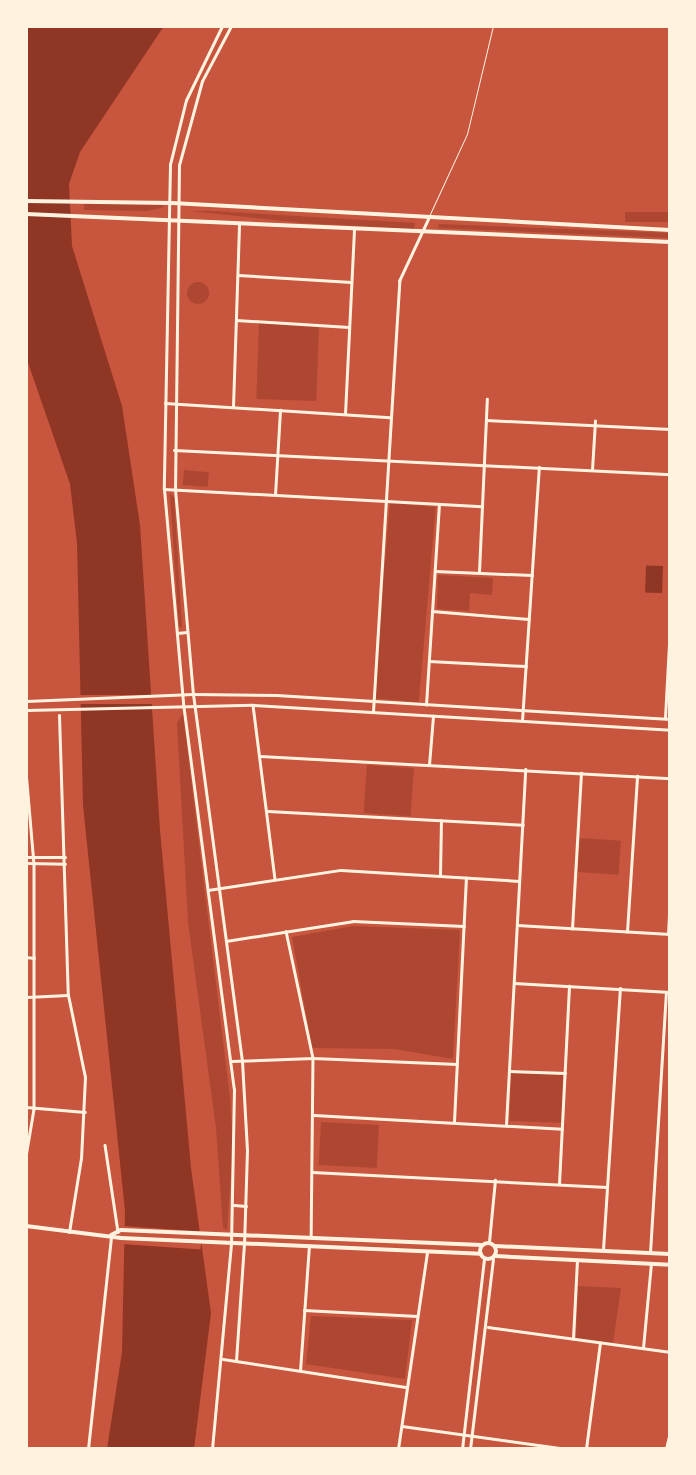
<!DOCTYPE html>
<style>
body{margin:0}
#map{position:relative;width:696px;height:1475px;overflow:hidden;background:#c8553d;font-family:"DM Sans",sans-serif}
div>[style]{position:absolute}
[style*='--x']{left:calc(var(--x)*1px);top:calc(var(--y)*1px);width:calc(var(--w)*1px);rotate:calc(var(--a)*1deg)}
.green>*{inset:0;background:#ae4732;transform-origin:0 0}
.round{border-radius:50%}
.water>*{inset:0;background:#8f3625;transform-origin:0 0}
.pier>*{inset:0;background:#c8553d;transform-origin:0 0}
.service>*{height:1px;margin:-0.5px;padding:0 0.5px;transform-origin:0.5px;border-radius:0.5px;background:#fff3e0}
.minor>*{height:2.5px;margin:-1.25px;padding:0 1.25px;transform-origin:1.25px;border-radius:1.25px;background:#fff3e0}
.tertiary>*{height:3px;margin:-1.5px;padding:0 1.5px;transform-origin:1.5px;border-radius:1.5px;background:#fff3e0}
.secondary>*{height:3px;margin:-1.5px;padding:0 1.5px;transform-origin:1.5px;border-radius:1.5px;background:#fff3e0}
.primary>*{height:4px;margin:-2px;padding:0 2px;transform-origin:2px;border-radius:2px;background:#fff3e0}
.primary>.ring{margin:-2px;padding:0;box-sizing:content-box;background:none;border:4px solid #fff3e0;border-radius:50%}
.trunk>*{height:4px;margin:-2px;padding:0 2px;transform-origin:2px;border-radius:2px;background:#fff3e0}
span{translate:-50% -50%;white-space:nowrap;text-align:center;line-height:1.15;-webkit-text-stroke:4px #fff3e0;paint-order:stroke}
.frame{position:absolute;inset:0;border:28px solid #fff3e0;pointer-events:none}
</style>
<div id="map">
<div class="green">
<div style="clip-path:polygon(84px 203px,161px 205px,164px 207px,148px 211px,84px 210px)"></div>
<div style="clip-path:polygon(190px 211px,212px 211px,415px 223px,414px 229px,303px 223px)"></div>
<div style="left:625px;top:212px;width:45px;height:10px"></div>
<div style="clip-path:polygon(439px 224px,670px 233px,670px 238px,438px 228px)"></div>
<div class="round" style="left:187px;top:282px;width:22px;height:22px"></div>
<div style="left:259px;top:323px;width:60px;height:76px;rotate:2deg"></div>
<div style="left:184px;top:470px;width:25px;height:15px;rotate:5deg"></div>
<div style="clip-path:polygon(170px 494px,174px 497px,182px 627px,179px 627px)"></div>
<div style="left:390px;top:503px;width:46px;height:196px;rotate:5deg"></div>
<div style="clip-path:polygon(438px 575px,493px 578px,492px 595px,470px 593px,469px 611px,437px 609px)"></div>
<div style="clip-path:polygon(183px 713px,230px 1098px,233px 1146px,227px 1230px,223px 1228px,216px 1128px,188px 922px,177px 723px)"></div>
<div style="left:367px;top:765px;width:47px;height:48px;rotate:4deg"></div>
<div style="left:580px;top:838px;width:41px;height:34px;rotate:4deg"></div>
<div style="clip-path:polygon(353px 926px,460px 930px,453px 1059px,394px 1049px,312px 1048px,292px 937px)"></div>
<div style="left:511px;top:1073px;width:52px;height:48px;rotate:2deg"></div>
<div style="left:321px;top:1122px;width:58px;height:43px;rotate:3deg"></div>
<div style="clip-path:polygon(578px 1286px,621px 1288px,613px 1343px,576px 1338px)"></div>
<div style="clip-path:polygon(311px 1316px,412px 1320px,405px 1379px,306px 1364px)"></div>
</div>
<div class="water">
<div style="clip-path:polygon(26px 26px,164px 26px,80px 152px,69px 184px,72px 246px,122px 406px,140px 525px,160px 830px,191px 1168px,211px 1313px,194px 1449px,107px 1449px,122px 1352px,125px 1211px,83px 805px,77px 543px,70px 484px,26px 357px)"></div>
<div style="left:663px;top:566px;width:27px;height:17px;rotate:92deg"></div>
</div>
<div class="pier">
<div style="left:154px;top:695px;width:9px;height:78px;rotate:90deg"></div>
<div style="left:123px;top:1226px;width:79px;height:18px;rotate:4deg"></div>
</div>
<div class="service">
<div style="--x:430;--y:214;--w:88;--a:-65.2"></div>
<div style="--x:467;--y:134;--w:111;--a:-76.5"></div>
</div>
<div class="minor">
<div style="--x:238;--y:275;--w:113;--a:3.5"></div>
<div style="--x:236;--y:320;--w:113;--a:3.5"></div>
<div style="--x:165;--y:403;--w:225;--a:3.6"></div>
<div style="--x:233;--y:407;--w:183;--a:-88.1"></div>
<div style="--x:345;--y:414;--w:186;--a:-87.2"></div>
<div style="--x:486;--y:420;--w:184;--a:2.8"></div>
<div style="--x:174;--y:450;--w:497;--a:2.8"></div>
<div style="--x:592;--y:470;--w:49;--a:-86.5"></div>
<div style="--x:164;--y:489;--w:318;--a:3.1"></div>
<div style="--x:275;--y:495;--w:85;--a:-86.6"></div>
<div style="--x:435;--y:571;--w:97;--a:2.4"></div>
<div style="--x:479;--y:572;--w:173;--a:-87.4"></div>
<div style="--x:432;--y:611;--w:97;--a:4.7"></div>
<div style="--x:429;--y:661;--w:97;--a:3"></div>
<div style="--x:253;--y:705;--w:175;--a:82.8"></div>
<div style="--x:426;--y:705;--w:201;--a:-86.3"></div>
<div style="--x:373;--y:712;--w:432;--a:-86.5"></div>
<div style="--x:399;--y:281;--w:68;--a:-64.9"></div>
<div style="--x:665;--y:718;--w:91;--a:-86.9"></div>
<div style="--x:522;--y:721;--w:254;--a:-86.2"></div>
<div style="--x:260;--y:756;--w:411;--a:3.1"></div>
<div style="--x:429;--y:765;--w:49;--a:-85.3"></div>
<div style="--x:26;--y:771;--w:93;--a:85.1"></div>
<div style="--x:34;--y:864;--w:245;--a:90"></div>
<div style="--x:34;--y:1109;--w:49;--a:99.5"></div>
<div style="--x:268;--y:811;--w:255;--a:3.1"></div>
<div style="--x:440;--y:876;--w:55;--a:-89"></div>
<div style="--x:208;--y:890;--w:134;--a:-8.6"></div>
<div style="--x:341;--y:870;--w:178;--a:3.5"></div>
<div style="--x:517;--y:925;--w:153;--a:3.4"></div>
<div style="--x:572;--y:929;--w:156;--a:-86.7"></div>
<div style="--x:286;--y:931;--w:130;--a:78"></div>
<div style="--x:313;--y:1058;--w:178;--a:90.6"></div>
<div style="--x:627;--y:932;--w:156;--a:-86.3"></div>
<div style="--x:668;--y:934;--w:33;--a:-87"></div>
<div style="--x:226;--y:941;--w:129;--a:-8.9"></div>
<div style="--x:353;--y:921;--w:111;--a:2.6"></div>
<div style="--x:26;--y:957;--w:8;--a:7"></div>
<div style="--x:514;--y:983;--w:156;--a:3.3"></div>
<div style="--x:26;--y:997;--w:42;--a:-2.7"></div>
<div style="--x:232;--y:1061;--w:81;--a:-2.1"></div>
<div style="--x:313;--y:1058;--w:144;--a:2.4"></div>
<div style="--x:509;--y:1071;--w:56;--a:2"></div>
<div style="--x:26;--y:1107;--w:59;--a:4.8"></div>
<div style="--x:314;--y:1115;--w:248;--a:3.2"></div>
<div style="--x:454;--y:1122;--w:244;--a:-87.2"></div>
<div style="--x:506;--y:1125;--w:356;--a:-86.9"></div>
<div style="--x:105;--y:1145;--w:88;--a:81.5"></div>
<div style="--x:312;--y:1172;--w:295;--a:2.9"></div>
<div style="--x:559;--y:1184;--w:198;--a:-87.1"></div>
<div style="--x:489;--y:1242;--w:62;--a:-84.5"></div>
<div style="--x:603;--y:1250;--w:262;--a:-86.3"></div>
<div style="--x:650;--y:1253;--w:261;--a:-86.5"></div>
<div style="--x:304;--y:1310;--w:113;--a:3"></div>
<div style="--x:488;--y:1327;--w:184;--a:7.8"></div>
<div style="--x:573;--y:1339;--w:78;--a:-87.1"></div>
<div style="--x:643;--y:1348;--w:84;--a:-84.6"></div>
<div style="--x:223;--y:1359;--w:186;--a:8.7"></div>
<div style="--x:236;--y:1361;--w:116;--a:-86.1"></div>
<div style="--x:300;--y:1371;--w:125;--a:-85.9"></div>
<div style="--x:402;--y:1426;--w:168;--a:7.9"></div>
<div style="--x:88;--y:1449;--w:213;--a:-83.8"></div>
<div style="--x:212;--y:1449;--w:206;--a:-84.7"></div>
<div style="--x:398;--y:1449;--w:199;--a:-81.6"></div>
<div style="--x:586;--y:1449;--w:107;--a:-82.5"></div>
</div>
<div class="tertiary">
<div style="--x:59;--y:715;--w:280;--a:88.2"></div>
<div style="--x:68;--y:995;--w:84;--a:78.3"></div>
<div style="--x:85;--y:1077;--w:81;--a:92.8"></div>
<div style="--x:81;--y:1158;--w:75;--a:99.2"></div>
<div style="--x:26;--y:857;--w:39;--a:0"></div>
<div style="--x:26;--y:863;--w:39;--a:1"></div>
</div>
<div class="secondary">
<div style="--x:222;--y:26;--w:82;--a:115.9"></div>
<div style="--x:186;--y:100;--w:66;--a:104"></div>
<div style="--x:170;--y:164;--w:325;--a:91.1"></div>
<div style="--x:164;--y:489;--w:215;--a:84.9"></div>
<div style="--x:183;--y:703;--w:389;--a:82.5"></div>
<div style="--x:234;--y:1089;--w:154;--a:91.1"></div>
<div style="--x:231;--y:26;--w:62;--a:117.8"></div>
<div style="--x:202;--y:81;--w:87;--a:105.3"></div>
<div style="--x:179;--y:165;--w:324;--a:90.7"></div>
<div style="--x:175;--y:489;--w:206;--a:85"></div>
<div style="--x:193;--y:694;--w:370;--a:82.4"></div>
<div style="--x:242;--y:1061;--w:89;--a:86.8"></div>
<div style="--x:247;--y:1150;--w:94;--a:91.8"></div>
<div style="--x:177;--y:633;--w:10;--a:-6"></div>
<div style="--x:26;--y:701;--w:167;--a:-2.4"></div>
<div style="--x:193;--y:694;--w:83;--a:0.7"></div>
<div style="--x:276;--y:695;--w:395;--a:3.5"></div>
<div style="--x:26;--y:710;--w:227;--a:-1.3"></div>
<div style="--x:253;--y:705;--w:418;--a:3.4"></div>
<div style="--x:234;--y:1205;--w:12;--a:5"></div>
<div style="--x:462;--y:1449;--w:192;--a:-83.4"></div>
<div style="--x:470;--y:1449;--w:192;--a:-83.1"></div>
</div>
<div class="primary">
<div style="--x:26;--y:1226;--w:96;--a:7.2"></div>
<div style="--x:121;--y:1238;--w:360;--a:2.5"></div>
<div style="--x:111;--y:1235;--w:11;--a:-27"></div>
<div style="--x:121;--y:1230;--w:361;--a:2.4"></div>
<div class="ring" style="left:480px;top:1243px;width:12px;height:12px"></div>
<div style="--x:495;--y:1246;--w:175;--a:2.6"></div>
<div style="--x:495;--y:1256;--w:175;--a:2.9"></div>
<div style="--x:667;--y:1449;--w:12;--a:-76"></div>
</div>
<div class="trunk">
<div style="--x:26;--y:201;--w:146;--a:0.8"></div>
<div style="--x:172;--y:203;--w:499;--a:3.1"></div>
<div style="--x:26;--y:214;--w:645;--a:2.49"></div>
</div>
<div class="frame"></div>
</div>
